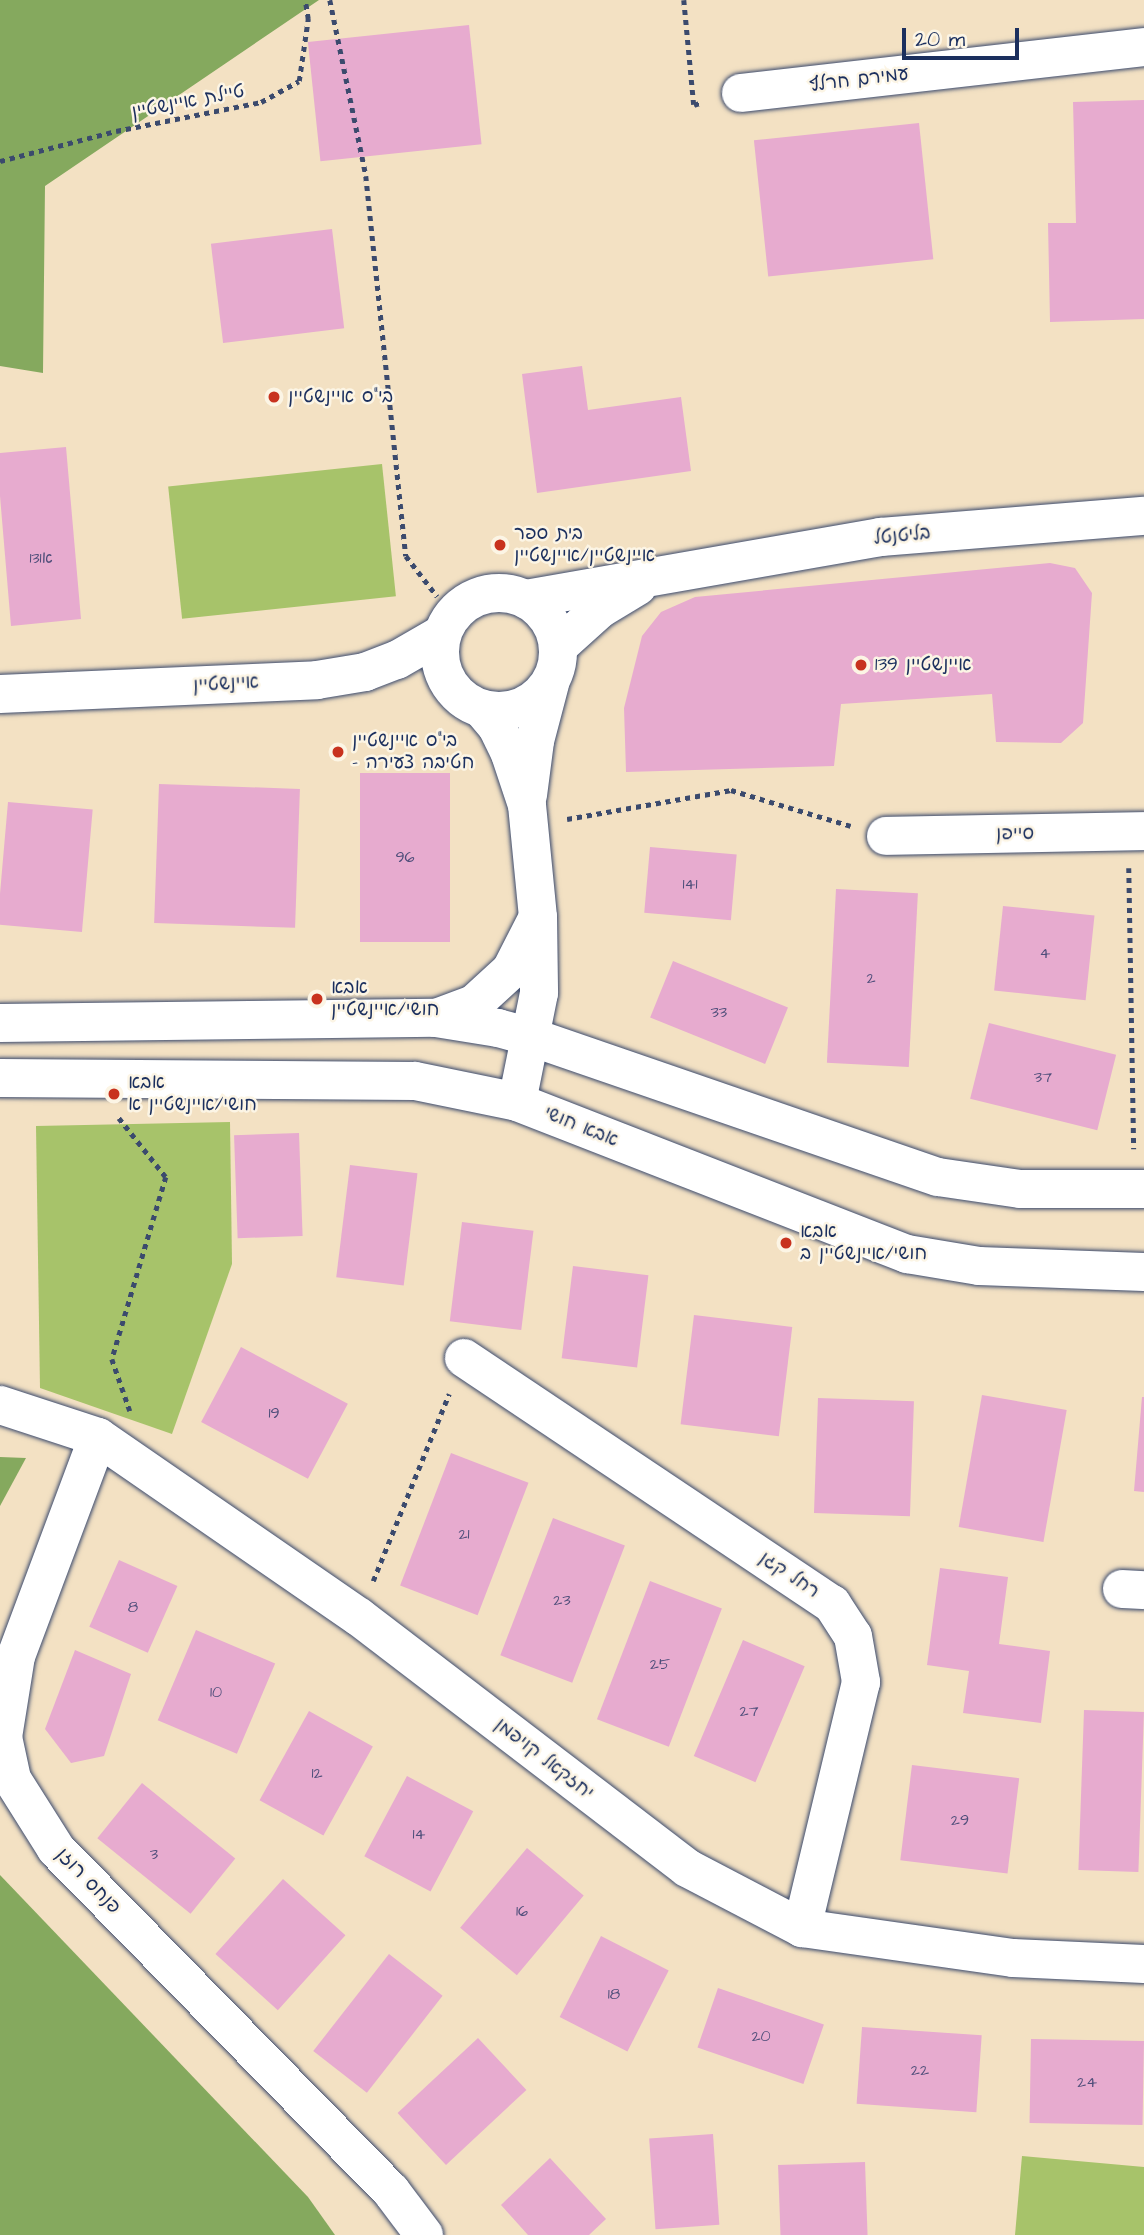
<!DOCTYPE html>
<meta charset="utf-8">
<style>
body{margin:0}
#map{position:relative;width:1144px;height:2235px;overflow:hidden;background:#f3e1c3;font-family:"Architects Daughter","Playpen Sans Hebrew",sans-serif}
div>[style]{position:absolute}
[style*='--x']{left:calc(var(--x)*1px);top:calc(var(--y)*1px);width:calc(var(--w)*1px);rotate:calc(var(--a)*1deg)}
.green>*{inset:0;background:#a7c36a;transform-origin:0 0}
.forest>*{inset:0;background:#85a95e}
.building>*{inset:0;background:#e7abcf;transform-origin:0 0}
.path>*{height:4.5px;margin-top:-2.25px;transform-origin:0;background:repeating-linear-gradient(90deg,#3b4a6d 0 5px,transparent 0 10px)}
.roads{filter:drop-shadow(0 0 2px #3b4a6d) drop-shadow(0 0 2px #3b4a6d)}
.minor>*{height:38px;margin:-19px;padding:0 19px;transform-origin:19px;border-radius:19px;background:#fff}
.minor>.ring{margin:-19px;padding:0;box-sizing:content-box;background:none;border:38px solid #fff;border-radius:50%}
.major>*{height:38px;margin:-19px;padding:0 19px;transform-origin:19px;border-radius:19px;background:#fff}
.dots>*{width:19px;height:19px;translate:-50% -50%;box-sizing:border-box;border:4px solid #fcf5e5;border-radius:50%}
span{translate:-50% -50%;white-space:nowrap;text-align:center;line-height:1.15;-webkit-text-stroke:5px #fcf5e5;paint-order:stroke}
.number-label{font-size:16px;color:#4e4e7a}
.number-label span{-webkit-text-stroke-width:0}
.street-label{font-size:19px;color:#1b2f5e}
.poi-label{font-size:19px;color:#1b2f5e}
.left{translate:0 -50%;text-align:left}
.scale{position:absolute;left:902px;top:28px;width:117px;height:32px;box-sizing:border-box;border:4px solid #1b2f5e;border-top:0;padding-left:9px;font-size:21px;line-height:24px;white-space:nowrap;color:#1b2f5e;-webkit-text-stroke:5px #fcf5e5;paint-order:stroke}
</style>
<div id="map">
<div class="green">
<div style="left:382px;top:464px;width:133px;height:215px;rotate:84deg"></div>
<div style="clip-path:polygon(230px 1122px,232px 1264px,172px 1434px,40px 1388px,36px 1126px)"></div>
<div style="clip-path:polygon(1022px 2156px,1144px 2167px,1144px 2235px,1015px 2235px)"></div>
</div>
<div class="forest">
<div style="clip-path:polygon(0 0,319px 0,45px 186px,43px 373px,0 366px)"></div>
<div style="clip-path:polygon(0 1457px,26px 1458px,0 1506px)"></div>
<div style="clip-path:polygon(0 1875px,308px 2197px,335px 2235px,0 2235px)"></div>
</div>
<div class="building">
<div style="left:469px;top:25px;width:120px;height:162px;rotate:84deg"></div>
<div style="clip-path:polygon(1144px 100px,1144px 319px,1050px 322px,1048px 223px,1076px 223px,1073px 102px)"></div>
<div style="left:919px;top:123px;width:137px;height:166px;rotate:84deg"></div>
<div style="left:332px;top:229px;width:100px;height:122px;rotate:83deg"></div>
<div style="clip-path:polygon(582px 366px,588px 410px,681px 397px,691px 471px,537px 493px,522px 374px)"></div>
<div style="clip-path:polygon(66px 447px,81px 619px,11px 626px,0 496px,0 453px)"></div>
<div style="clip-path:polygon(1050px 563px,1075px 568px,1092px 593px,1083px 723px,1061px 743px,996px 742px,992px 694px,841px 704px,834px 766px,626px 772px,624px 708px,642px 636px,661px 612px,695px 597px)"></div>
<div style="left:360px;top:773px;width:90px;height:169px"></div>
<div style="left:159px;top:784px;width:141px;height:139px;rotate:2deg"></div>
<div style="left:8px;top:802px;width:85px;height:123px;rotate:5deg"></div>
<div style="left:650px;top:847px;width:87px;height:66px;rotate:5deg"></div>
<div style="left:836px;top:889px;width:82px;height:174px;rotate:3deg"></div>
<div style="left:1003px;top:906px;width:92px;height:85px;rotate:6deg"></div>
<div style="left:673px;top:961px;width:124px;height:61px;rotate:22deg"></div>
<div style="left:989px;top:1023px;width:131px;height:78px;rotate:14deg"></div>
<div style="left:299px;top:1133px;width:103px;height:65px;rotate:88deg"></div>
<div style="left:350px;top:1165px;width:68px;height:113px;rotate:7deg"></div>
<div style="left:462px;top:1222px;width:72px;height:100px;rotate:7deg"></div>
<div style="left:573px;top:1266px;width:76px;height:93px;rotate:7deg"></div>
<div style="left:694px;top:1315px;width:99px;height:110px;rotate:7deg"></div>
<div style="left:241px;top:1347px;width:121px;height:85px;rotate:28deg"></div>
<div style="left:982px;top:1395px;width:86px;height:134px;rotate:10deg"></div>
<div style="clip-path:polygon(1142px 1397px,1144px 1397px,1144px 1492px,1134px 1491px)"></div>
<div style="left:818px;top:1398px;width:96px;height:115px;rotate:2deg"></div>
<div style="left:451px;top:1453px;width:83px;height:142px;rotate:21deg"></div>
<div style="left:553px;top:1518px;width:77px;height:147px;rotate:21deg"></div>
<div style="left:119px;top:1560px;width:64px;height:73px;rotate:24deg"></div>
<div style="clip-path:polygon(940px 1568px,1008px 1577px,999px 1644px,1050px 1651px,1041px 1723px,963px 1713px,969px 1671px,927px 1665px)"></div>
<div style="left:650px;top:1581px;width:77px;height:148px;rotate:21deg"></div>
<div style="left:196px;top:1630px;width:86px;height:98px;rotate:23deg"></div>
<div style="left:743px;top:1640px;width:67px;height:126px;rotate:23deg"></div>
<div style="clip-path:polygon(75px 1650px,131px 1674px,104px 1756px,71px 1763px,45px 1729px)"></div>
<div style="left:1084px;top:1710px;width:60px;height:160px;rotate:2deg"></div>
<div style="left:309px;top:1711px;width:73px;height:102px;rotate:29deg"></div>
<div style="left:912px;top:1765px;width:108px;height:96px;rotate:7deg"></div>
<div style="left:407px;top:1776px;width:75px;height:91px;rotate:28deg"></div>
<div style="left:142px;top:1783px;width:120px;height:71px;rotate:39deg"></div>
<div style="left:527px;top:1848px;width:74px;height:104px;rotate:40deg"></div>
<div style="left:283px;top:1879px;width:84px;height:101px;rotate:42deg"></div>
<div style="left:601px;top:1936px;width:76px;height:91px;rotate:27deg"></div>
<div style="left:389px;top:1954px;width:68px;height:123px;rotate:38deg"></div>
<div style="left:718px;top:1988px;width:112px;height:63px;rotate:19deg"></div>
<div style="left:862px;top:2027px;width:120px;height:77px;rotate:4deg"></div>
<div style="left:478px;top:2038px;width:71px;height:110px;rotate:47deg"></div>
<div style="left:1031px;top:2039px;width:113px;height:84px;rotate:1deg"></div>
<div style="left:713px;top:2134px;width:91px;height:64px;rotate:86deg"></div>
<div style="clip-path:polygon(550px 2158px,606px 2219px,589px 2235px,528px 2235px,501px 2205px)"></div>
<div style="left:865px;top:2162px;width:73px;height:87px;rotate:88deg"></div>
</div>
<div class="path">
<div style="--x:330;--y:0;--w:180;--a:78.4"></div>
<div style="--x:366;--y:176;--w:382;--a:84"></div>
<div style="--x:406;--y:556;--w:51;--a:52.2"></div>
<div style="--x:684;--y:0;--w:105;--a:84.6"></div>
<div style="--x:694;--y:105;--w:9;--a:-18"></div>
<div style="--x:0;--y:161;--w:120;--a:-14.5"></div>
<div style="--x:116;--y:131;--w:148;--a:-11.3"></div>
<div style="--x:261;--y:102;--w:43;--a:-28.9"></div>
<div style="--x:299;--y:81;--w:63;--a:-81.7"></div>
<div style="--x:308;--y:19;--w:19;--a:-99"></div>
<div style="--x:567;--y:819;--w:167;--a:-10"></div>
<div style="--x:731;--y:790;--w:125;--a:16.7"></div>
<div style="--x:1129;--y:868;--w:281;--a:89"></div>
<div style="--x:119;--y:1118;--w:75;--a:51.5"></div>
<div style="--x:166;--y:1177;--w:190;--a:106.5"></div>
<div style="--x:112;--y:1359;--w:55;--a:70.9"></div>
<div style="--x:373;--y:1581;--w:202;--a:-67.9"></div>
</div>
<div class="roads">
<div class="minor">
<div style="--x:741;--y:93;--w:406;--a:-6.5"></div>
<div class="ring" style="left:440px;top:593px;width:80px;height:80px"></div>
<div style="--x:526;--y:599;--w:360;--a:-9.9"></div>
<div style="--x:881;--y:537;--w:264;--a:-4.6"></div>
<div style="--x:559;--y:646;--w:55;--a:-42.1"></div>
<div style="--x:600;--y:609;--w:44;--a:-31.2"></div>
<div style="--x:0;--y:694;--w:317;--a:-2.5"></div>
<div style="--x:317;--y:680;--w:49;--a:-9.5"></div>
<div style="--x:365;--y:672;--w:34;--a:-21"></div>
<div style="--x:397;--y:660;--w:52;--a:-30"></div>
<div style="--x:482;--y:709;--w:23;--a:50"></div>
<div style="--x:497;--y:727;--w:30;--a:64"></div>
<div style="--x:510;--y:754;--w:54;--a:71.6"></div>
<div style="--x:527;--y:805;--w:113;--a:84.4"></div>
<div style="--x:538;--y:917;--w:76;--a:89.2"></div>
<div style="--x:539;--y:993;--w:111;--a:101.4"></div>
<div style="--x:528;--y:795;--w:54;--a:-82.6"></div>
<div style="--x:535;--y:741;--w:59;--a:-75.3"></div>
<div style="--x:886;--y:836;--w:258;--a:-1.1"></div>
<div style="--x:464;--y:1358;--w:443;--a:33.8"></div>
<div style="--x:832;--y:1604;--w:38;--a:57"></div>
<div style="--x:853;--y:1636;--w:47;--a:80.1"></div>
<div style="--x:861;--y:1682;--w:253;--a:103.5"></div>
<div style="--x:0;--y:1405;--w:103;--a:18.1"></div>
<div style="--x:98;--y:1437;--w:317;--a:34.6"></div>
<div style="--x:359;--y:1617;--w:413;--a:37.4"></div>
<div style="--x:687;--y:1868;--w:130;--a:27.6"></div>
<div style="--x:802;--y:1928;--w:213;--a:8.1"></div>
<div style="--x:1013;--y:1958;--w:131;--a:2.6"></div>
<div style="--x:98;--y:1437;--w:234;--a:110.5"></div>
<div style="--x:16;--y:1656;--w:82;--a:99.1"></div>
<div style="--x:3;--y:1737;--w:43;--a:77.9"></div>
<div style="--x:12;--y:1779;--w:83;--a:57.8"></div>
<div style="--x:56;--y:1849;--w:479;--a:45.6"></div>
<div style="--x:391;--y:2191;--w:55;--a:53.1"></div>
<div style="--x:1122;--y:1589;--w:22;--a:3"></div>
</div>
<div class="major">
<div style="--x:436;--y:1018;--w:40;--a:-20.2"></div>
<div style="--x:474;--y:1004;--w:50;--a:-42.6"></div>
<div style="--x:511;--y:970;--w:59;--a:-63"></div>
<div style="--x:0;--y:1023;--w:436;--a:-0.7"></div>
<div style="--x:436;--y:1018;--w:63;--a:9.2"></div>
<div style="--x:498;--y:1028;--w:34;--a:15"></div>
<div style="--x:531;--y:1037;--w:430;--a:19"></div>
<div style="--x:938;--y:1177;--w:83;--a:8.3"></div>
<div style="--x:1020;--y:1189;--w:124;--a:0"></div>
<div style="--x:0;--y:1078;--w:415;--a:0.4"></div>
<div style="--x:415;--y:1081;--w:104;--a:11.6"></div>
<div style="--x:517;--y:1102;--w:419;--a:21.3"></div>
<div style="--x:907;--y:1254;--w:73;--a:9.5"></div>
<div style="--x:979;--y:1266;--w:165;--a:2.1"></div>
</div>
</div>
<div class="dots">
<div style="left:274px;top:397px;background:#c8321e"></div>
<div style="left:500px;top:545px;background:#c8321e"></div>
<div style="left:861px;top:665px;background:#c8321e"></div>
<div style="left:338px;top:752px;background:#c8321e"></div>
<div style="left:317px;top:999px;background:#c8321e"></div>
<div style="left:114px;top:1094px;background:#c8321e"></div>
<div style="left:786px;top:1243px;background:#c8321e"></div>
</div>
<div class="number-label">
<span style="left:41px;top:558px">131א</span>
<span style="left:405px;top:857px">96</span>
<span style="left:690px;top:884px">141</span>
<span style="left:1045px;top:953px">4</span>
<span style="left:871px;top:978px">2</span>
<span style="left:719px;top:1012px">33</span>
<span style="left:1043px;top:1077px">37</span>
<span style="left:274px;top:1413px">19</span>
<span style="left:464px;top:1534px">21</span>
<span style="left:562px;top:1600px">23</span>
<span style="left:133px;top:1607px">8</span>
<span style="left:660px;top:1664px">25</span>
<span style="left:216px;top:1692px">10</span>
<span style="left:749px;top:1711px">27</span>
<span style="left:317px;top:1773px">12</span>
<span style="left:960px;top:1820px">29</span>
<span style="left:419px;top:1834px">14</span>
<span style="left:154px;top:1854px">3</span>
<span style="left:522px;top:1911px">16</span>
<span style="left:614px;top:1994px">18</span>
<span style="left:761px;top:2036px">20</span>
<span style="left:920px;top:2070px">22</span>
<span style="left:1087px;top:2082px">24</span>
</div>
<div class="street-label">
<span style="left:859px;top:80px;rotate:-7deg">עמירם חרלף</span>
<span style="left:188px;top:102px;rotate:-11deg">טיילת איינשטיין</span>
<span style="left:902px;top:536px;rotate:-6deg">בליטנטל</span>
<span style="left:226px;top:684px;rotate:-3deg">איינשטיין</span>
<span style="left:1015px;top:834px;rotate:-1deg">סייפן</span>
<span style="left:581px;top:1127px;rotate:22deg">אבא חושי</span>
<span style="left:789px;top:1575px;rotate:34deg">רחל קגן</span>
<span style="left:544px;top:1759px;rotate:38deg">יחזקאל קויפמן</span>
<span style="left:88px;top:1881px;rotate:46deg">פנחס רוזן</span>
</div>
<div class="poi-label">
<span class="left" style="left:288px;top:397px">בי"ס איינשטיין</span>
<span class="left" style="left:514px;top:545px">בית ספר<br>איינשטיין/איינשטיין</span>
<span class="left" style="left:875px;top:665px">איינשטיין 139</span>
<span class="left" style="left:352px;top:752px">בי"ס איינשטיין<br>- חטיבה צעירה</span>
<span class="left" style="left:331px;top:999px">אבא<br>חושי/איינשטיין</span>
<span class="left" style="left:128px;top:1094px">אבא<br>חושי/איינשטיין א</span>
<span class="left" style="left:800px;top:1243px">אבא<br>חושי/איינשטיין ב</span>
</div>
<div class="scale">20 m</div>
</div>
